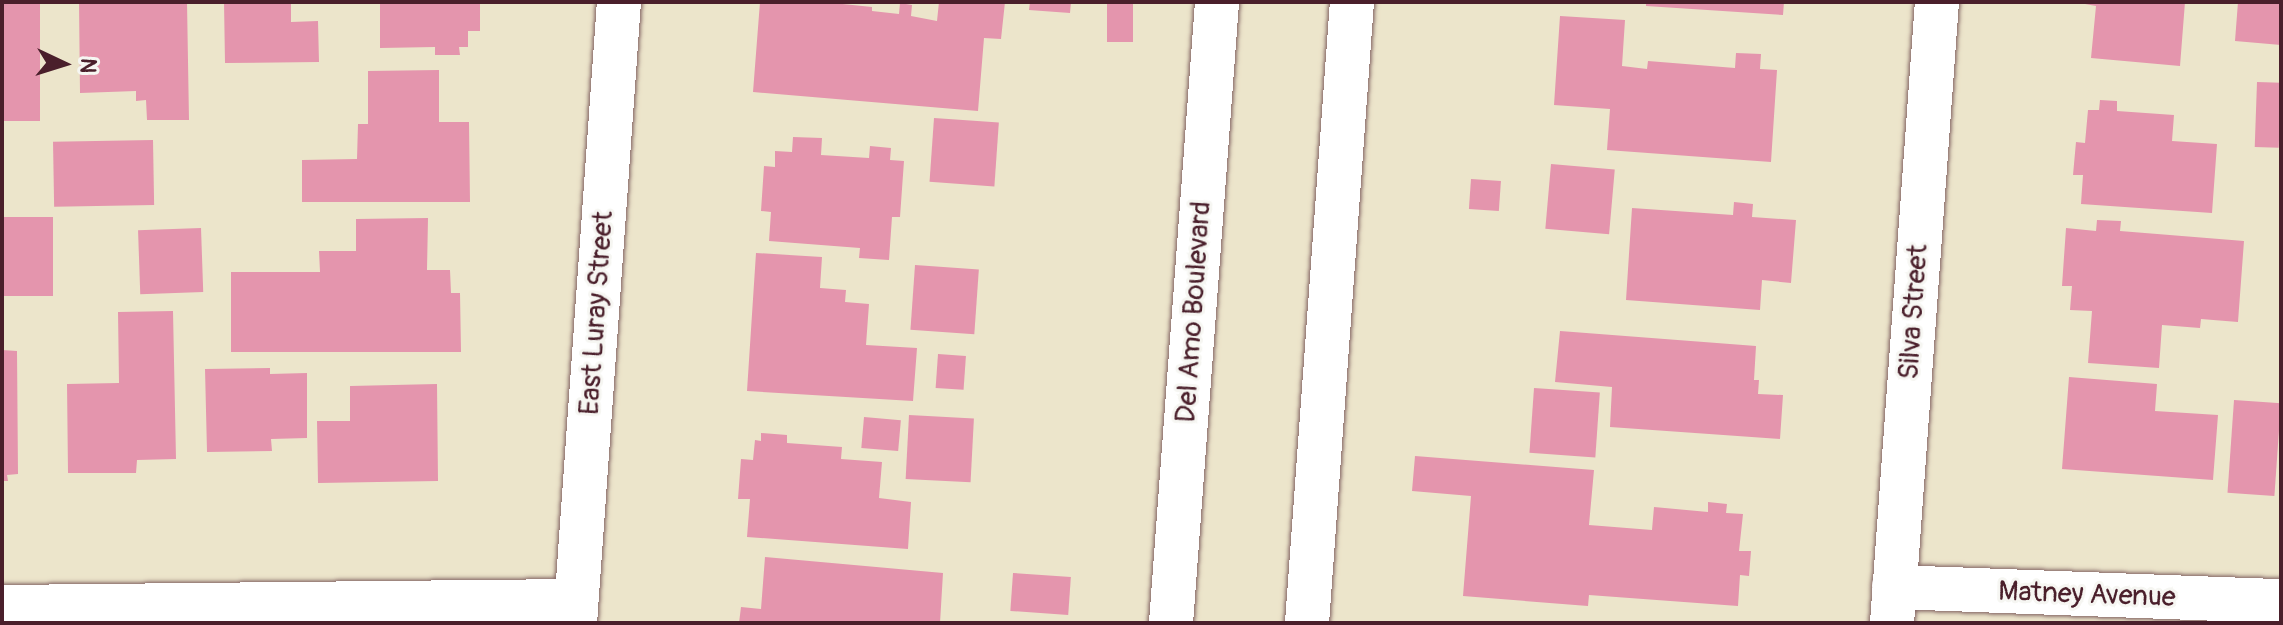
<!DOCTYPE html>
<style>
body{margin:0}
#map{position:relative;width:2283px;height:625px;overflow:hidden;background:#ece5cb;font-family:Pangolin,sans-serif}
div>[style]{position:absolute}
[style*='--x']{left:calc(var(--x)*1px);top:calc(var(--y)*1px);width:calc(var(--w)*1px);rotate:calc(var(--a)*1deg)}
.building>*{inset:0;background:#e495ad;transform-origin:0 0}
.roads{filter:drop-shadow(0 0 2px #836463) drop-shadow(0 0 2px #836463)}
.minor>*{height:44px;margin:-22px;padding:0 22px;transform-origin:22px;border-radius:22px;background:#fff}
.major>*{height:44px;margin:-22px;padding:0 22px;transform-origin:22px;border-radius:22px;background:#fff}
span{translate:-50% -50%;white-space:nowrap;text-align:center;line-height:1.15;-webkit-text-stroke:6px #f6f6f2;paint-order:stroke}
.street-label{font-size:28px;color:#4a1f2b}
.frame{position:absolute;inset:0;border:4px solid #4a1f2b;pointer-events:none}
.north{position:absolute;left:24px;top:24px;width:80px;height:80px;-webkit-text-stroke:6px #f6f6f2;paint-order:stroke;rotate:94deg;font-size:22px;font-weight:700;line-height:32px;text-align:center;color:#4a1f2b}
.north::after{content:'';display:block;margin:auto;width:28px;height:36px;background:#4a1f2b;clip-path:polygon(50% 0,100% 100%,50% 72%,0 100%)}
</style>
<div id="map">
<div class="building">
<div style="left:2px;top:2px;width:38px;height:119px"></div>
<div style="clip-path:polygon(79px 2px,187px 2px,189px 120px,147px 120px,146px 100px,136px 101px,136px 91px,80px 93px)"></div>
<div style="clip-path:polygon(224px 2px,291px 2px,291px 22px,318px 21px,319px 62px,225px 63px)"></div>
<div style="clip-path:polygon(380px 2px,480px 2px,480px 31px,468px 31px,468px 47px,459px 47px,460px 55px,435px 55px,435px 47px,380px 48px)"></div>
<div style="clip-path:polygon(760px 2px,823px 2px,872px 7px,872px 11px,899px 14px,900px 3px,912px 5px,911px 16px,937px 21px,939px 2px,1005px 2px,1001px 39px,984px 38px,978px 111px,753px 92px)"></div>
<div style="clip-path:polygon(1030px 2px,1071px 2px,1070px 13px,1029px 10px)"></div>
<div style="left:1107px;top:2px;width:26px;height:40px"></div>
<div style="clip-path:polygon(1646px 2px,1784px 2px,1783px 15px,1646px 6px)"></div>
<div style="clip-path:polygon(2074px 2px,2185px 2px,2180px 66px,2091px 58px,2096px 6px)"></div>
<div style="clip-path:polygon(2238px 2px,2281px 2px,2281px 45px,2235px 41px)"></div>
<div style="clip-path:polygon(1560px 16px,1625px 20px,1622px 66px,1647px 69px,1648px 61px,1735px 68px,1736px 53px,1761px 54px,1760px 69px,1777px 70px,1771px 162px,1607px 150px,1610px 109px,1554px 105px)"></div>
<div style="clip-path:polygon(439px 70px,439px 122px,469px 122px,470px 202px,302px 202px,302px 160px,357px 159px,358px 124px,368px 124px,368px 71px)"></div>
<div style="left:2257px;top:82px;width:24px;height:65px;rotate:2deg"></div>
<div style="clip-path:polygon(2100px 100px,2117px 101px,2117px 111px,2174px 115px,2172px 141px,2217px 144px,2212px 213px,2081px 204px,2083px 175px,2073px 175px,2076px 142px,2085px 143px,2088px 110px,2099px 110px)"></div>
<div style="left:934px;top:118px;width:65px;height:64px;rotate:4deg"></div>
<div style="clip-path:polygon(793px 137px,822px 138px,821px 155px,869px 158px,870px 146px,891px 148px,890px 160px,904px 161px,900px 217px,892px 217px,889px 260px,859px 258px,860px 248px,769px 241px,771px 212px,761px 211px,764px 166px,775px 167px,775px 151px,792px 152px)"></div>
<div style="left:153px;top:140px;width:65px;height:100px;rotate:89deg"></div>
<div style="left:1551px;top:164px;width:64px;height:65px;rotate:5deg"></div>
<div style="left:1471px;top:179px;width:30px;height:30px;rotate:4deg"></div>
<div style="clip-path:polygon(1734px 202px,1753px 204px,1752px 217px,1796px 220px,1791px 283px,1762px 280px,1760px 310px,1626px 300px,1632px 208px,1733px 215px)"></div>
<div style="left:2px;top:217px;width:51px;height:79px"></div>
<div style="clip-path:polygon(428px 218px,427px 270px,450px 270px,451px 293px,460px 293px,461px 352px,231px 352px,231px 272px,320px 272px,319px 251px,356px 251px,356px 219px)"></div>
<div style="clip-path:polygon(2097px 220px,2121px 221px,2120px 231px,2244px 241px,2238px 322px,2201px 319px,2200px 328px,2162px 325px,2159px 368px,2088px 363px,2092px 311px,2070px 310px,2072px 286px,2062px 286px,2066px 228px,2096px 231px)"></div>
<div style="left:201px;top:228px;width:64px;height:63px;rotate:88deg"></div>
<div style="clip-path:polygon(756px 253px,822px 257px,820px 288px,846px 290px,845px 302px,869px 304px,866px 345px,917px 348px,913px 401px,747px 391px)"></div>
<div style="left:915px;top:265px;width:64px;height:65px;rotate:4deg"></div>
<div style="clip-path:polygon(173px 311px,176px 459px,137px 460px,136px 473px,68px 473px,67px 384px,119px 383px,118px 312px)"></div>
<div style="clip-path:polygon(1560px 331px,1756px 346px,1754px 380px,1759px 380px,1758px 394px,1783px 395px,1780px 439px,1610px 427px,1612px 387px,1555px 382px)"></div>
<div style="clip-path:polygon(2px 350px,17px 351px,18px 474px,7px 475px,8px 481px,2px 481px)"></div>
<div style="left:938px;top:354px;width:28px;height:34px;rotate:4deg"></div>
<div style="clip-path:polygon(270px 368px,270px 374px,307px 373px,307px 438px,271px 439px,272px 451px,207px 452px,205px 369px)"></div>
<div style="clip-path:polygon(2069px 377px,2157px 384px,2155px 411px,2218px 415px,2213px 480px,2062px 469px)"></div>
<div style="clip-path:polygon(437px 384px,438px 481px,318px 483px,317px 421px,350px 421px,350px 386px)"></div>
<div style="left:1534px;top:388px;width:66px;height:65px;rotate:4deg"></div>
<div style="left:2234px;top:400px;width:47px;height:93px;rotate:4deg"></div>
<div style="left:909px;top:415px;width:65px;height:64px;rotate:3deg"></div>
<div style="left:864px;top:417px;width:37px;height:31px;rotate:5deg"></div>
<div style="clip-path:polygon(761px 433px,787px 435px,787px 443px,842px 447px,841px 459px,882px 462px,879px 498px,911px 502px,908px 549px,747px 537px,750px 499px,738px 499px,741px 459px,753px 460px,755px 440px,761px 441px)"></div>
<div style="clip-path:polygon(1415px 456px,1594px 470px,1589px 525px,1652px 530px,1654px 507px,1708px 512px,1708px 502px,1727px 504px,1726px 513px,1743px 514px,1739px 551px,1751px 551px,1749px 576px,1740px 575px,1738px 606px,1589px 595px,1588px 606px,1463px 596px,1471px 496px,1412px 491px)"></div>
<div style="clip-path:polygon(765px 557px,943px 573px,940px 623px,739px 623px,741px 607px,761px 609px)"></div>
<div style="left:1013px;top:573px;width:58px;height:38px;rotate:4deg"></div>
</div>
<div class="roads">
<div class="minor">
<div style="--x:1894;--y:587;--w:387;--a:2.1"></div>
<div style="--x:2;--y:607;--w:574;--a:-0.6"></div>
<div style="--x:575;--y:623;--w:623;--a:-85.95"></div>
<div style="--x:1892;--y:623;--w:623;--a:-85.86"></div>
</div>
<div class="major">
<div style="--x:1171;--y:623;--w:623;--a:-85.76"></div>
<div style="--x:1307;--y:623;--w:623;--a:-85.86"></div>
</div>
</div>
<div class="street-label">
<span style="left:1194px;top:312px;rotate:-86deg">Del Amo Boulevard</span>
<span style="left:1914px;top:312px;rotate:-86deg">Silva Street</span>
<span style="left:597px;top:313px;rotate:-86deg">East Luray Street</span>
<span style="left:2087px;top:595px;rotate:2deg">Matney Avenue</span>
</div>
<div class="frame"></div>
<div class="north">N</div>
</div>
